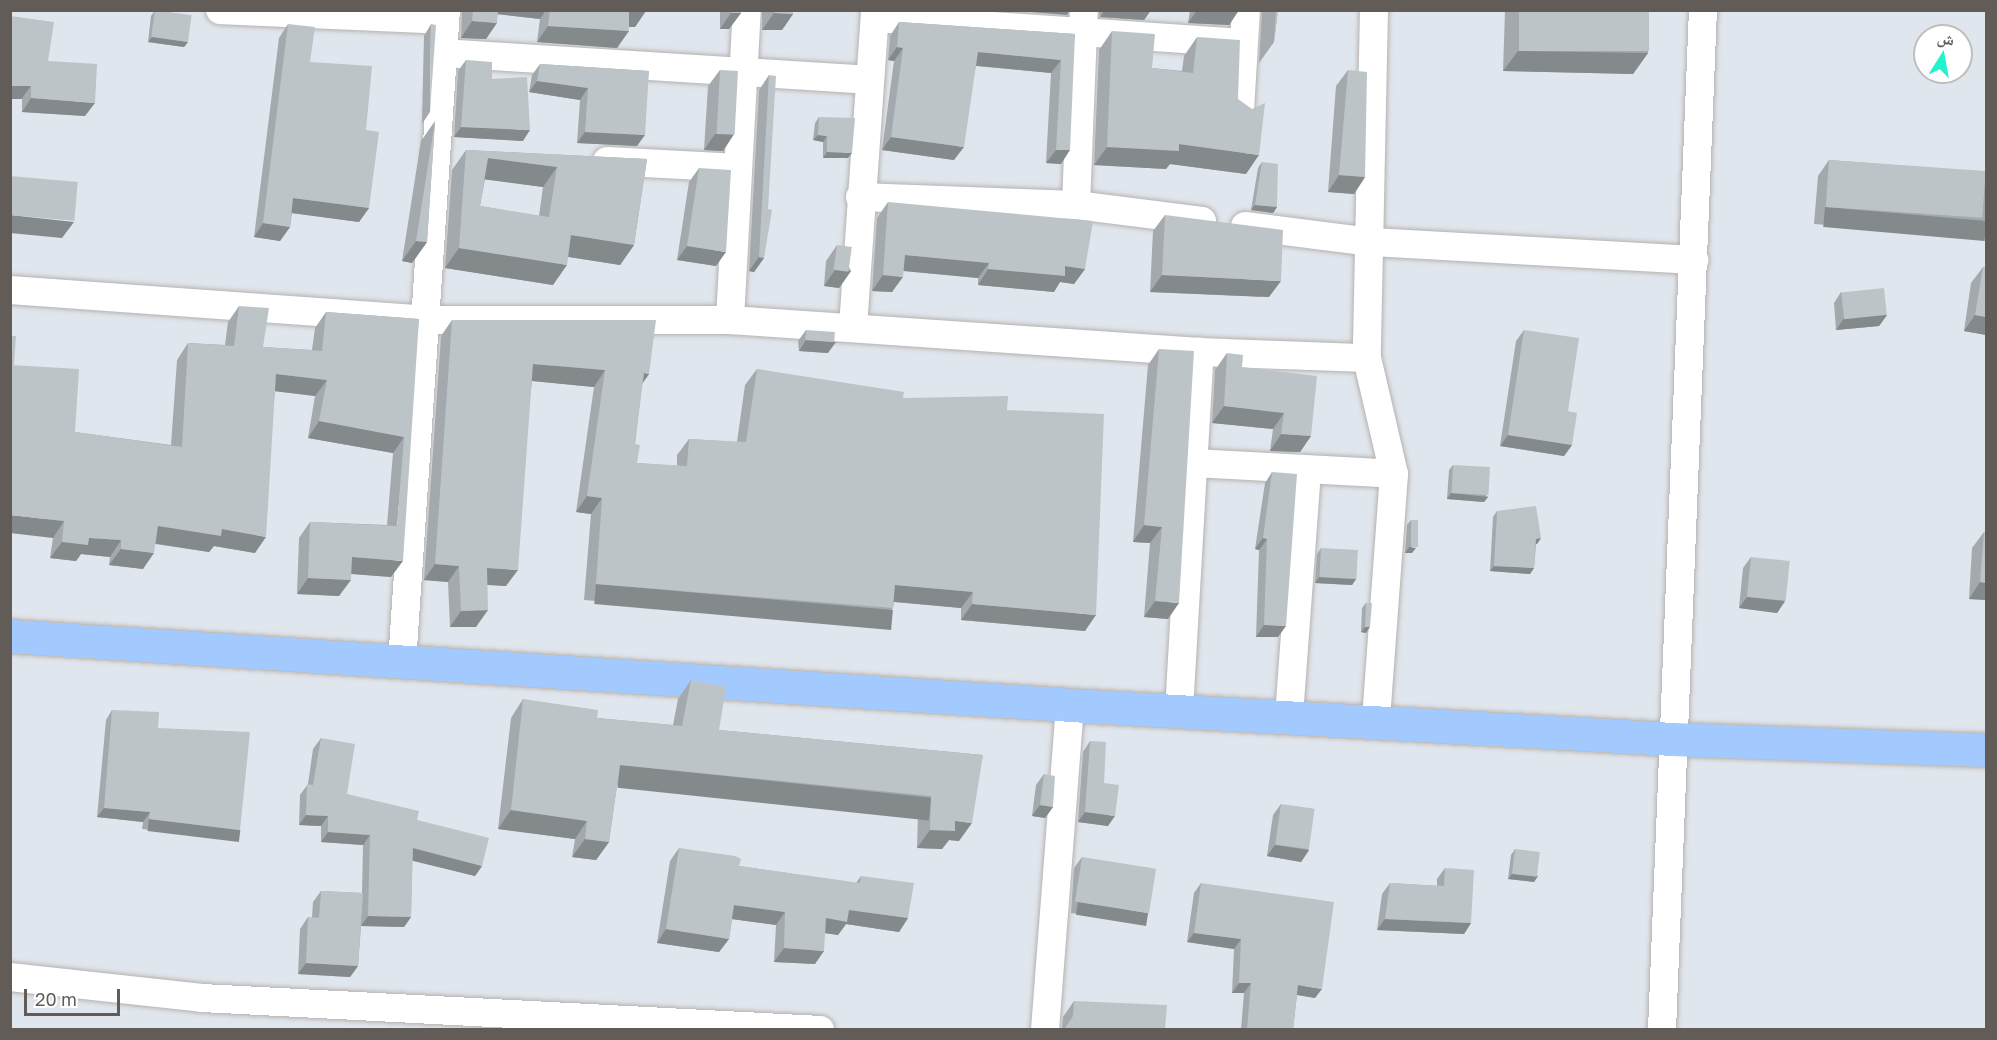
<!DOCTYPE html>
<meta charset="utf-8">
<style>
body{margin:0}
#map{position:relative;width:1997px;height:1040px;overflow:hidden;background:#e0e6ed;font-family:"Golos Text","Noto Naskh Arabic",sans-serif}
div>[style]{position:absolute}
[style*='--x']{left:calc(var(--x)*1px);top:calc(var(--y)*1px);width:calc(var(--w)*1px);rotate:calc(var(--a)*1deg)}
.roads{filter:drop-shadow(0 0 2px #b7b1ae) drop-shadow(0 0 2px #b7b1ae)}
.street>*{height:28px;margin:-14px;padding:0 14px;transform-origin:14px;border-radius:14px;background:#fff}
.primary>*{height:33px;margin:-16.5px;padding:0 16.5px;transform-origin:16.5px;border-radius:16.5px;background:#a3caff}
.wall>*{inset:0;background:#a3a9ac}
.shaded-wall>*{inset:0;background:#84898c;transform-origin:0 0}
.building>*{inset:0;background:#bdc4c8;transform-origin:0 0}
span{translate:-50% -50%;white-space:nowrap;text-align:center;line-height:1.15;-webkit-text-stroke:4.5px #fff;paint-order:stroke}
.frame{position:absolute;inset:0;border:12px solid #625c59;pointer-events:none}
.north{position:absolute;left:1913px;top:24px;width:60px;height:60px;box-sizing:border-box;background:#fff;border:2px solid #c0bebd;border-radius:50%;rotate:11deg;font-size:16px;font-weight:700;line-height:24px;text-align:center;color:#625c59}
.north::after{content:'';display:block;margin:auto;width:21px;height:27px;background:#21f3cc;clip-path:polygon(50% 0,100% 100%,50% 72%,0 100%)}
.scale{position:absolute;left:24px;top:989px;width:96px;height:27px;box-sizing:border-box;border:3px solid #625c59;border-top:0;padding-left:8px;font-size:18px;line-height:21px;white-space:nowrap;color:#625c59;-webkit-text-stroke:4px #fff;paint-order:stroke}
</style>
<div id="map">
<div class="roads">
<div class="street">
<div style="--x:220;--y:10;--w:225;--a:2.5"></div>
<div style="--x:1374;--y:10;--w:348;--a:91.2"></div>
<div style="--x:1367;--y:358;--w:119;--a:76.9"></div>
<div style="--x:1394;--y:474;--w:246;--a:94.2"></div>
<div style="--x:875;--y:18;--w:369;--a:3.9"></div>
<div style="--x:443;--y:53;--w:427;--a:3.6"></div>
<div style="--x:1240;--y:111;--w:101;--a:-86.6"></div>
<div style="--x:607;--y:161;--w:131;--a:3.1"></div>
<div style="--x:860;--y:197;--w:216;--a:2.1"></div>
<div style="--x:1076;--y:205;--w:127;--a:7.2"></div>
<div style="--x:1076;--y:205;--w:195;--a:-87.7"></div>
<div style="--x:1245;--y:226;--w:128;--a:7.2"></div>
<div style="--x:1372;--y:242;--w:323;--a:3.2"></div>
<div style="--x:10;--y:290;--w:417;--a:4.1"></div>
<div style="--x:426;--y:320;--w:304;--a:0"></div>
<div style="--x:730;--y:320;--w:471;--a:3.9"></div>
<div style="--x:1200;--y:352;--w:167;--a:2.1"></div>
<div style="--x:730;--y:320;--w:310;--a:-86.9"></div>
<div style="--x:853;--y:327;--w:318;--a:-86"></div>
<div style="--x:1194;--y:463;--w:200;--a:3.1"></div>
<div style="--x:402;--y:663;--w:654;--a:-86.15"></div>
<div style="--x:1179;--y:711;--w:360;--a:-86.7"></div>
<div style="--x:1289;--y:716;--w:247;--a:-85.8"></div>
<div style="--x:10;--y:977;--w:193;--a:6.2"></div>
<div style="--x:202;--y:998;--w:619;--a:2.96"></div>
<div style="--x:1045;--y:1030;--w:326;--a:-85.6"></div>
<div style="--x:1662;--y:1030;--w:1021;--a:-87.7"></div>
</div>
<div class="primary">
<div style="--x:10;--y:636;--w:1062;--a:3.72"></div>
<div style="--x:1070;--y:705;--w:604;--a:3.23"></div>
<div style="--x:1673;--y:739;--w:313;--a:2"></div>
</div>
</div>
<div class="wall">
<div style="clip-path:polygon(155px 10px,188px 42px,184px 47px,148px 42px,151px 16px)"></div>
<div style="clip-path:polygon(646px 10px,635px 27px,629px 27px,617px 48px,537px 42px,540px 19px,498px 14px,486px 39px,461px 38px,462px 11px)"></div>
<div style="clip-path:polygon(720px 10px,741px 10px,741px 13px,729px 29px,720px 29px)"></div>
<div style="clip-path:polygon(762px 10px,793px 10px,793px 14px,782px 30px,762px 30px)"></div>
<div style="clip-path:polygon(1099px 10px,1151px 10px,1144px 20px,1100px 17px)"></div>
<div style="clip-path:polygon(1190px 10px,1239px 10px,1229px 25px,1188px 23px)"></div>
<div style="clip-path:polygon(1262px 10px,1278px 10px,1274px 42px,1259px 63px)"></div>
<div style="clip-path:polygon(1505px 10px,1649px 10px,1648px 53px,1633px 74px,1503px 71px)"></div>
<div style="clip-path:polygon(899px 22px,1075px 34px,1061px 164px,1046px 163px,1051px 73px,976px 66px,954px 160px,882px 150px,894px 61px,888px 60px,890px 36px)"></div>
<div style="clip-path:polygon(288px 24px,310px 62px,366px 130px,369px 208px,359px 222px,292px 213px,290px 227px,280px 241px,254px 237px,279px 38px)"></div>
<div style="clip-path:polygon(431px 24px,430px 112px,422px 124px,424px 36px)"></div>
<div style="clip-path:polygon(1112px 31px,1152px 68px,1182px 71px,1184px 56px,1197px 37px,1238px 99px,1246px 174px,1170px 164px,1166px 169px,1094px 165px,1099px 50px)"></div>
<div style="clip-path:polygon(466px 60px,523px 141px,454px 137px,458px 71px)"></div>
<div style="clip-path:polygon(48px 61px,85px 116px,22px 112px,22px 99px)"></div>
<div style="clip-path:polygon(540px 64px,649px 71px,637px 146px,577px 143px,580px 100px,529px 92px,532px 75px)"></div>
<div style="clip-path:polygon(720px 70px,734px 134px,723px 151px,704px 150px,708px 86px)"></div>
<div style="clip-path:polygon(1348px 70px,1365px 177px,1354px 194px,1328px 192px,1336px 86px)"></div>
<div style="clip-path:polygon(769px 75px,768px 209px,764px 258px,754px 272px,749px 271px,759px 90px)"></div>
<div style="clip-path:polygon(819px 117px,848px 158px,823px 158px,823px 142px,813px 140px,815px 123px)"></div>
<div style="clip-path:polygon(435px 121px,427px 242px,412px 263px,402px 261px,421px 141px)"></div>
<div style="clip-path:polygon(evenodd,466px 150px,647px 159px,634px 245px,620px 265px,568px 257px,553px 285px,445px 268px,452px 170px,466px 150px,485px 179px,543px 187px,539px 216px,480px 206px,485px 179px)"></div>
<div style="clip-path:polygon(1829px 160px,1986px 172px,1986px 237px,1814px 224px,1818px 176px)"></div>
<div style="clip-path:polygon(1262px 162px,1277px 207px,1273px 213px,1251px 210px,1258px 168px)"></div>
<div style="clip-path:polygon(699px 168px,716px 266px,677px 260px,689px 182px)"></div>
<div style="clip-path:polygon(888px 202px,1085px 269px,1074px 284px,1060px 282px,1054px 292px,978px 285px,978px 278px,903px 271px,892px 292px,872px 291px,877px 218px)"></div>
<div style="clip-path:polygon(1165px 215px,1269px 297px,1150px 292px,1153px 231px)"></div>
<div style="clip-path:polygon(837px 245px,851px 271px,839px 288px,824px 286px,826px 261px)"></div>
<div style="clip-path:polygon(1983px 267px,1986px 335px,1964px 331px,1971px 283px)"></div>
<div style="clip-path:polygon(1841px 292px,1887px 315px,1879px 326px,1836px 330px,1834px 303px)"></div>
<div style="clip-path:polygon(239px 306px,263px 347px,312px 350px,315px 328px,326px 312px,419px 319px,391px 577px,351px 574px,339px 596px,297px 594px,299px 538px,310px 522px,387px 525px,393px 453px,308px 438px,315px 396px,275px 391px,255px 553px,214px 546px,209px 552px,155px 544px,143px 569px,109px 565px,110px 557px,81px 554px,76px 561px,50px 558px,53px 538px,14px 365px,75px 432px,171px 445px,177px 360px,188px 343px,225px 345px,228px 322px)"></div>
<div style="clip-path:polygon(452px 320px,649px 374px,642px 383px,635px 444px,637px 463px,677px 466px,677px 455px,689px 439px,737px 442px,745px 385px,757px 369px,903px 398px,1007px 410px,1085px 631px,961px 620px,961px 608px,894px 602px,893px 608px,882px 624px,584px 600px,591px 514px,576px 512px,594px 387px,532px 381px,506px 586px,487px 585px,476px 627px,450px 627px,448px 582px,424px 580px,441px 336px)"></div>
<div style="clip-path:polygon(806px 330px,828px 353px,799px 351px,798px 341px)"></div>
<div style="clip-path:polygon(1524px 330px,1568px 411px,1572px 445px,1564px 456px,1500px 446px,1516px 341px)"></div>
<div style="clip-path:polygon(1159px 349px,1168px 619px,1144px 617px,1150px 543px,1133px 542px,1148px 365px)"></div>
<div style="clip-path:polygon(1227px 353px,1311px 436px,1300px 452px,1270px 451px,1273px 429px,1212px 423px,1215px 370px)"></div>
<div style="clip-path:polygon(1453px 465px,1488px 497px,1484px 502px,1447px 499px,1449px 470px)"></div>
<div style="clip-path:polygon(1272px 472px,1278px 637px,1256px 637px,1259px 550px,1255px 549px,1265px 483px)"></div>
<div style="clip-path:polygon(1497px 511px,1541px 538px,1537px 544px,1536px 544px,1534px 568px,1530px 574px,1490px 571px,1493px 517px)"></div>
<div style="clip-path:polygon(1411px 520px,1412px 553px,1405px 553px,1407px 525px)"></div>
<div style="clip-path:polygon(1984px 532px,1986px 532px,1986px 600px,1969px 599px,1972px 548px)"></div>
<div style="clip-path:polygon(1321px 548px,1356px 579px,1352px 585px,1315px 583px,1317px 554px)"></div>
<div style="clip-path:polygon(1751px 557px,1785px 601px,1777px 613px,1739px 608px,1743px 568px)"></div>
<div style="clip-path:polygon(1366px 603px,1366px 633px,1361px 632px,1362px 608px)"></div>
<div style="clip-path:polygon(691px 680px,719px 730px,983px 755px,959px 841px,949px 840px,942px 849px,917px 848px,918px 814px,617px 785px,609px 842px,596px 860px,572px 857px,575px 839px,498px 829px,511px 718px,523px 699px,597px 718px,673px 725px,678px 699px)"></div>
<div style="clip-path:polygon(112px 710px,158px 728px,240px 830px,233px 840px,142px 829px,143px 822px,97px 817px,106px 720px)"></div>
<div style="clip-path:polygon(321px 738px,347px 794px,417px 820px,482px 866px,475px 876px,412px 860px,411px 917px,404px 927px,361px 926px,358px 966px,350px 977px,298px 974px,300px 929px,308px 917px,312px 918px,313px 902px,321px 891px,362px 893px,363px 845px,321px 842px,321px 826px,299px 825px,300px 795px,308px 784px,313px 749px)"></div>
<div style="clip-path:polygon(1090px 741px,1104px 783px,1108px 826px,1078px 822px,1083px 752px)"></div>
<div style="clip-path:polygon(1044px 774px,1053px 807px,1045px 818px,1032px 816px,1036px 785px)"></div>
<div style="clip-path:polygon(1281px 804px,1309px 850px,1301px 862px,1267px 856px,1273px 815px)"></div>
<div style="clip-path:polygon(679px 848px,739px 866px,856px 883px,861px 876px,908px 918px,899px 932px,846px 924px,838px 935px,825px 933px,815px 964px,774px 962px,776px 925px,732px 919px,729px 939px,719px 952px,657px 943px,670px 861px)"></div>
<div style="clip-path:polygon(1515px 849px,1538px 876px,1534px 882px,1508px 879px,1511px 855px)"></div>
<div style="clip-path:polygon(1082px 857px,1141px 924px,1071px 913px,1074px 868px)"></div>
<div style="clip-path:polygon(1445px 868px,1471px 923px,1464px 934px,1377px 930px,1382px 894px,1390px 883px,1437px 886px,1437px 879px)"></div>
<div style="clip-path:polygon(1201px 883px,1315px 998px,1297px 995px,1293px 1029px,1241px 1029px,1244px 993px,1232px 993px,1234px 949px,1187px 942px,1194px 893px)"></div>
<div style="clip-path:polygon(1074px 1001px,1165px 1029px,1062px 1029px,1063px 1017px)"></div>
</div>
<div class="shaded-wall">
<div style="clip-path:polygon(489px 10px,546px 10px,540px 19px,487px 13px)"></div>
<div style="clip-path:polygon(629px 10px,646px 11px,635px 27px,618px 27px)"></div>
<div style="clip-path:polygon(1018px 10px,1070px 10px,1067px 15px,1018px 11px)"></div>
<div style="clip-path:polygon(1105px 10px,1151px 10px,1144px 20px,1100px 17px)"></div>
<div style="clip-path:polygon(1197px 10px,1239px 10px,1229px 25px,1188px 23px)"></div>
<div style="clip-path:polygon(731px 13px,741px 13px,729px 29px,720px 29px)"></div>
<div style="clip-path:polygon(774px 13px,793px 14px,782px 30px,762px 30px)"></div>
<div style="clip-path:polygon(472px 21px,497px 23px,486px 39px,461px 38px)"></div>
<div style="clip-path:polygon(548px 26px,629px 31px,617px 48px,537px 42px)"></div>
<div style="clip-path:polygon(152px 37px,188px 42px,184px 47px,148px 42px)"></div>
<div style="clip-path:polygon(897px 47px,903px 48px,894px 61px,888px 60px)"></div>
<div style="clip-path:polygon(1518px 51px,1648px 53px,1633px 74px,1503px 71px)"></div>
<div style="clip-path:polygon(978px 52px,1061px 60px,1051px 73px,969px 65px)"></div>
<div style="clip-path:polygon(537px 81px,588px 88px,580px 100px,529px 92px)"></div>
<div style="clip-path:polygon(10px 86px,31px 86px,22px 99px,10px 99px)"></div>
<div style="clip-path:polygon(31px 98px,95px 103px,85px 116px,22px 112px)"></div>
<div style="clip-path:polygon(461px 127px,530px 130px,523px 141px,454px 137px)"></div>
<div style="clip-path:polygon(585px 132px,645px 135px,637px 146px,577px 143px)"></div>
<div style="clip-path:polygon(715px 134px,734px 134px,723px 151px,704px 150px)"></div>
<div style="clip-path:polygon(818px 135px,827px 136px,823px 142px,813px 140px)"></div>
<div style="clip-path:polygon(891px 137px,964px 147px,954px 160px,882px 150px)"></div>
<div style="clip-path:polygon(1179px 144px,1259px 155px,1246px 174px,1170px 164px,1166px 169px,1094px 165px,1107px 147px)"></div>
<div style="clip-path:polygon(1056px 150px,1070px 150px,1061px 164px,1046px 163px)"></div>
<div style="clip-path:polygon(827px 152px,852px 153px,848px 158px,823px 158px)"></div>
<div style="clip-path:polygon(488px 158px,557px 167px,543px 187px,474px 178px)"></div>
<div style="clip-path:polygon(1339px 175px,1365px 177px,1354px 194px,1328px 192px)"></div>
<div style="clip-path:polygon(293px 198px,369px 208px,359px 222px,284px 212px)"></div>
<div style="clip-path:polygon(1255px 205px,1277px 207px,1273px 213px,1251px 210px)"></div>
<div style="left:1825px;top:207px;width:162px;height:20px;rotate:5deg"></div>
<div style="clip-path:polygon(10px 215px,74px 222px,62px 238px,10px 233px)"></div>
<div style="clip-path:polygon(263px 223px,290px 227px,280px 241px,254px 237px)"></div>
<div style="clip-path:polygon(571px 235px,634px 245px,620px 265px,557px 255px)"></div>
<div style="clip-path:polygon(416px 241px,427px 242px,412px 263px,402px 261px)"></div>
<div style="clip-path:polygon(687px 246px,726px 252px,716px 266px,677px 260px)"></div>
<div style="clip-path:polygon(459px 248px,567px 265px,553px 285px,445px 268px)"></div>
<div style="clip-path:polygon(905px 255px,989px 263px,978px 278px,894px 270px)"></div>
<div style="clip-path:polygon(759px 257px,764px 258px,754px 272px,749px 271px)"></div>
<div style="clip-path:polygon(1065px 266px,1085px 269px,1074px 284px,1060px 282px,1054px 292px,978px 285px,988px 269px)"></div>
<div style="clip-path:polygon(835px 270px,851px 271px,839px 288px,824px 286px)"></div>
<div style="clip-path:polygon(883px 275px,903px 277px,892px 292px,872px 291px)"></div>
<div style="clip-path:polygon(1162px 275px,1281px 281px,1269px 297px,1150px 292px)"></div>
<div style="clip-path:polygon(1887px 315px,1879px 326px,1836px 330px,1844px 318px)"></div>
<div style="clip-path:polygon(1975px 315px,1986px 317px,1986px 335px,1964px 331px)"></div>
<div style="clip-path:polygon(806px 340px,836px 342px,828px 353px,799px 351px)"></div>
<div style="clip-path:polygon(533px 364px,605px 370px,594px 387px,522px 380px)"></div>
<div style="clip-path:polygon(644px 373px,649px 374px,638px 390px)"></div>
<div style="clip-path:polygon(276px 374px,327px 380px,315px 396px,265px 390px)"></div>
<div style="clip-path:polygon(1224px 406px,1284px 413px,1273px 429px,1212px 423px)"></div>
<div style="clip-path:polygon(319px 421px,404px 437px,393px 453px,308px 438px)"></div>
<div style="clip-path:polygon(1281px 434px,1311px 436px,1300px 452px,1270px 451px)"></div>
<div style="clip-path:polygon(1508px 435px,1572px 445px,1564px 456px,1500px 446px)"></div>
<div style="clip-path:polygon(1451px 493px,1488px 497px,1484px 502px,1447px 499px)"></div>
<div style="clip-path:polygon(587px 496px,602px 498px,591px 514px,576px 512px)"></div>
<div style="clip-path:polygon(10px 515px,64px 521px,53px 538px,10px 533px)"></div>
<div style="clip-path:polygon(1144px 525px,1162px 527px,1150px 543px,1133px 542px)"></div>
<div style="clip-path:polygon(158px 526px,222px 529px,266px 537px,255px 553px,214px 546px,209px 552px,146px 542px)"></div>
<div style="clip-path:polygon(89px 538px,121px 540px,110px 557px,81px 554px,76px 561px,50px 558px,62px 542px)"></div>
<div style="clip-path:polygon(1263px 538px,1267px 539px,1259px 550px,1255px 549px)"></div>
<div style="clip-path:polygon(1541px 538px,1537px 544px,1532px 545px,1536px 539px)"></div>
<div style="clip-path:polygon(1409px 547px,1416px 548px,1412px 553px,1405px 553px)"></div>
<div style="clip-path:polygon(121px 549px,154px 553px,143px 569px,109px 565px)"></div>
<div style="clip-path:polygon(352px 557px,403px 561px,391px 577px,340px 573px)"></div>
<div style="clip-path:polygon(435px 564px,459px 566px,448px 582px,424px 580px)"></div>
<div style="clip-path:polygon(1494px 566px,1534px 568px,1530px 574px,1490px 571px)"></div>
<div style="clip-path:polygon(487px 568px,518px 570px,506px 586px,475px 584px)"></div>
<div style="clip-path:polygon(1319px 577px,1356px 579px,1352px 585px,1315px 583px)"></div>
<div style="clip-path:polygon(308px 578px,351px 580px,339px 596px,297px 594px)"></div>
<div style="clip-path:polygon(1980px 582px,1986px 583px,1986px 600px,1969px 599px)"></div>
<div style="left:596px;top:584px;width:298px;height:20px;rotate:5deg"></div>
<div style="clip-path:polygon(895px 585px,973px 592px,961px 608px,884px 601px)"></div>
<div style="clip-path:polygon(1747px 597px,1785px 601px,1777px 613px,1739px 608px)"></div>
<div style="clip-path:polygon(1155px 601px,1179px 603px,1168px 619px,1144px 617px)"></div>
<div style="clip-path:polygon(972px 604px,1096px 615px,1085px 631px,961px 620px)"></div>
<div style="clip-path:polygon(488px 610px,476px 627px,450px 627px,461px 611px)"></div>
<div style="clip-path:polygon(1264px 625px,1286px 626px,1278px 637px,1256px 637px)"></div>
<div style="clip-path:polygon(1365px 627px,1370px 627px,1366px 633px,1361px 632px)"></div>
<div style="left:620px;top:765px;width:313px;height:23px;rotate:6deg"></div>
<div style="clip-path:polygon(1040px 805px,1053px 807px,1045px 818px,1032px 816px)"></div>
<div style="clip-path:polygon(104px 808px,150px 812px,143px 822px,97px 817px)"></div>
<div style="clip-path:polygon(511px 810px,587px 821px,575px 839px,498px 829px)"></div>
<div style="clip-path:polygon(1085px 812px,1115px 816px,1108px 826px,1078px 822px)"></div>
<div style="clip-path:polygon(306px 815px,328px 816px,321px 826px,299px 825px)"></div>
<div style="left:149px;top:819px;width:92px;height:12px;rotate:7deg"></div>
<div style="clip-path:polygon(955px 821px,972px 823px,959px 841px,949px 840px,942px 849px,917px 848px,930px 830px)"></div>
<div style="clip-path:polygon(328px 832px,370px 835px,363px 845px,321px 842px)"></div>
<div style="clip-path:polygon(585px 839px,609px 842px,596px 860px,572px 857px)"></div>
<div style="clip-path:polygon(1275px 845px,1309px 850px,1301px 862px,1267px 856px)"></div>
<div style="clip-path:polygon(413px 848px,482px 866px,475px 876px,405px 859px)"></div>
<div style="clip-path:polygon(1512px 874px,1538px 876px,1534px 882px,1508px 879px)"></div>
<div style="left:1078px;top:902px;width:71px;height:13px;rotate:9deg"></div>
<div style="clip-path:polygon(734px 905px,785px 912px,776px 925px,724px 918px)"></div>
<div style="clip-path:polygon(849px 910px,908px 918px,899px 932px,846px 924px,838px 935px,817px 932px,826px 918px)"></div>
<div style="clip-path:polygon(368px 916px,411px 917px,404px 927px,361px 926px)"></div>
<div style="clip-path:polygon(1385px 919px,1471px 923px,1464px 934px,1377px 930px)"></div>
<div style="clip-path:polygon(666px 929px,729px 939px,719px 952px,657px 943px)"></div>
<div style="clip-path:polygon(1194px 933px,1241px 939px,1234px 949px,1187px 942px)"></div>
<div style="clip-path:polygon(784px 948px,824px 951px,815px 964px,774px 962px)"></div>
<div style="clip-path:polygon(306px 963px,358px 966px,350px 977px,298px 974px)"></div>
<div style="clip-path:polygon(1239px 983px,1251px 983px,1244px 993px,1232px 993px)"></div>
<div style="clip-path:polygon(1298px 985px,1322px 989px,1315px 998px,1292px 994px)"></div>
</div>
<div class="building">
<div style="left:155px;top:10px;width:37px;height:27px;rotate:8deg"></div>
<div style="clip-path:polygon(473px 10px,498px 10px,497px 23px,472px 21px)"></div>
<div style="clip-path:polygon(550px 10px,629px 10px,629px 31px,548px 26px)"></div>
<div style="left:731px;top:10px;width:10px;height:3px"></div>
<div style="clip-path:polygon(774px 10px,793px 10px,793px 14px,774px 13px)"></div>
<div style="clip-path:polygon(1276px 10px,1278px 10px,1274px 42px)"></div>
<div style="left:1519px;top:10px;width:130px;height:41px"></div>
<div style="clip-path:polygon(10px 16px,54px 22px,48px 61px,97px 64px,95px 103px,31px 98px,31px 86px,10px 86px)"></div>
<div style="clip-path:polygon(899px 22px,1075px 34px,1070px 150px,1056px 150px,1061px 60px,978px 52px,964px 147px,891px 137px,903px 48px,897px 47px)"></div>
<div style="clip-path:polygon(288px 24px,315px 27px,310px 62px,372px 66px,366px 130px,379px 132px,369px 208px,293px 198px,290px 227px,263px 223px)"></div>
<div style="clip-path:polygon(431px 24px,436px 25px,430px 112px)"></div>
<div style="clip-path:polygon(1112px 31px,1155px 34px,1152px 68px,1193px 73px,1197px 37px,1240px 40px,1238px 99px,1252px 109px,1265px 103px,1259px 155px,1179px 144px,1179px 151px,1107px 147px)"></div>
<div style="clip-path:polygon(466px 60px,492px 62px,492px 79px,527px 77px,530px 130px,461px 127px)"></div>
<div style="clip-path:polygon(540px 64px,649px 71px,645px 135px,585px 132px,588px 88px,537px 81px)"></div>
<div style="left:720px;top:70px;width:18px;height:64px;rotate:3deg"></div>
<div style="clip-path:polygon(1348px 70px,1367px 72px,1365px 177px,1339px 175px)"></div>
<div style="clip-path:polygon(769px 75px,776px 76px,768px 209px,772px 210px,764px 258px,759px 257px)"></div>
<div style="clip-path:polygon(819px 117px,855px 118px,852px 153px,827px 152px,827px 136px,818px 135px)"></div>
<div style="clip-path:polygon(435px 121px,427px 242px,416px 241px)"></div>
<div style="clip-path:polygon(evenodd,466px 150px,647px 159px,634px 245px,571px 235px,567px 265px,459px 248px,466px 150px,488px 158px,557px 167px,549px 217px,480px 206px,488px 158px)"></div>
<div style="left:1829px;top:160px;width:157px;height:47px;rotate:4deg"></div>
<div style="clip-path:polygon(1262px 162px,1278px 164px,1277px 207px,1255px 205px)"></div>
<div style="clip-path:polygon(699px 168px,731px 170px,726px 252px,687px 246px)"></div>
<div style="left:10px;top:176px;width:68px;height:39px;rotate:5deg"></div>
<div style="clip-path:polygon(888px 202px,1093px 221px,1085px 269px,1065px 266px,1065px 276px,988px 269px,989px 263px,905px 255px,903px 277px,883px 275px)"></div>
<div style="clip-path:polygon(1165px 215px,1283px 230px,1281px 281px,1162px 275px)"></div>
<div style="left:837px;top:245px;width:15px;height:25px;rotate:8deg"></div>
<div style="clip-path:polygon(1983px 267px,1986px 267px,1986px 317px,1975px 315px)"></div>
<div style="left:1884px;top:288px;width:27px;height:43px;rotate:84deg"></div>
<div style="clip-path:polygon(239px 306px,269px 308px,263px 347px,322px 351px,326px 312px,419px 319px,403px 561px,352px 557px,351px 580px,308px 578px,310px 522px,397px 526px,404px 437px,319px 421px,327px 380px,276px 374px,266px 537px,222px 529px,221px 536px,158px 526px,154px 553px,121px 549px,121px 540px,89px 538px,88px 545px,62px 542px,64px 521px,10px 515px,10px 365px,79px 369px,75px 432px,182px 447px,188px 343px,234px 346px)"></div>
<div style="clip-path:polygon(452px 320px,656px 320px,649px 374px,644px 373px,635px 444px,640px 445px,637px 463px,687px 466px,689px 439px,746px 442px,757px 369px,904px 392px,903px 398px,1008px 396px,1007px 410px,1104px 414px,1096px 615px,972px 604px,973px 592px,895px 585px,893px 608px,596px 584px,602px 498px,587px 496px,605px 370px,533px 364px,518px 570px,487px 568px,488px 610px,461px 611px,459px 566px,435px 564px)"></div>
<div style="left:806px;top:330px;width:29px;height:10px;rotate:4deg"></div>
<div style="clip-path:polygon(1524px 330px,1579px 338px,1568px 411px,1577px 413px,1572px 445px,1508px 435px)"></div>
<div style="clip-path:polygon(10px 336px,16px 336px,14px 365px,10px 365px)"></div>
<div style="clip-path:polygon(1159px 349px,1194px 351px,1179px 603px,1155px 601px,1162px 527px,1144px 525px)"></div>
<div style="clip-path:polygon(1227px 353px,1243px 355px,1242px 367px,1317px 376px,1311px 436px,1281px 434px,1284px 413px,1224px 406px)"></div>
<div style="left:1453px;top:465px;width:37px;height:28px;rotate:3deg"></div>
<div style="clip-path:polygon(1272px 472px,1297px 474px,1286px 626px,1264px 625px,1267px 539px,1263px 538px)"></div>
<div style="clip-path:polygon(1536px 506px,1541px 538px,1536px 539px,1534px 568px,1494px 566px,1497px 511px)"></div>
<div style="left:1411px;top:520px;width:7px;height:27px"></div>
<div style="clip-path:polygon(1984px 532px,1986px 532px,1986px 583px,1980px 582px)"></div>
<div style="left:1321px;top:548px;width:37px;height:29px;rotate:3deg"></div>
<div style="left:1751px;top:557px;width:39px;height:40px;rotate:6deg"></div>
<div style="clip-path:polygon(1366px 603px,1372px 603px,1370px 627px,1365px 627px)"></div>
<div style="clip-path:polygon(691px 680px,726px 687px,719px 730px,983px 755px,972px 823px,955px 821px,955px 831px,930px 830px,931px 796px,620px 765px,609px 842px,585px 839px,587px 821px,511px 810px,523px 699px,598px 710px,597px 718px,682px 726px)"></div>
<div style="clip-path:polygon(112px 710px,159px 712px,158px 728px,250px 732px,240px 830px,149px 819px,150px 812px,104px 808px)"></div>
<div style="clip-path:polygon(321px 738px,355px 744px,347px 794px,419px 811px,417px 820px,489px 838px,482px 866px,413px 848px,411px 917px,368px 916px,370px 835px,328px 832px,328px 816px,306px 815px,307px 784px,313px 785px)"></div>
<div style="clip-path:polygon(1090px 741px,1106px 742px,1104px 783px,1119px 785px,1115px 816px,1085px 812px)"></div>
<div style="clip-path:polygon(1044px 774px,1055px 776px,1053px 807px,1040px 805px)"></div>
<div style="left:1281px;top:804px;width:34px;height:41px;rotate:8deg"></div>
<div style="clip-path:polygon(679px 848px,735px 856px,741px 859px,739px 866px,860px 883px,861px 876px,914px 883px,908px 918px,849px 910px,847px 922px,826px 918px,824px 951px,784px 948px,785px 912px,734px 905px,729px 939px,666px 929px)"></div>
<div style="left:1515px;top:849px;width:25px;height:25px;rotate:7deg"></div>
<div style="left:1082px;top:857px;width:75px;height:45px;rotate:9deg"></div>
<div style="clip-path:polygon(1445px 868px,1474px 870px,1471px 923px,1385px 919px,1390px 883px,1444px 886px)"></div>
<div style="clip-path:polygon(1201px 883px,1334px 902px,1322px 989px,1298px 985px,1293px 1029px,1247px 1029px,1251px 983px,1239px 983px,1241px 939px,1194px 933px)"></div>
<div style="clip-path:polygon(321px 891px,363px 893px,358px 966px,306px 963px,308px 917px,319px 918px)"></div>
<div style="clip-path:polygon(1074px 1001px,1167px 1005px,1165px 1029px,1065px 1029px,1065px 1028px,1073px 1016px)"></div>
</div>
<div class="frame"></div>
<div class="north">ش</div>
<div class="scale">20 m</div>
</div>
